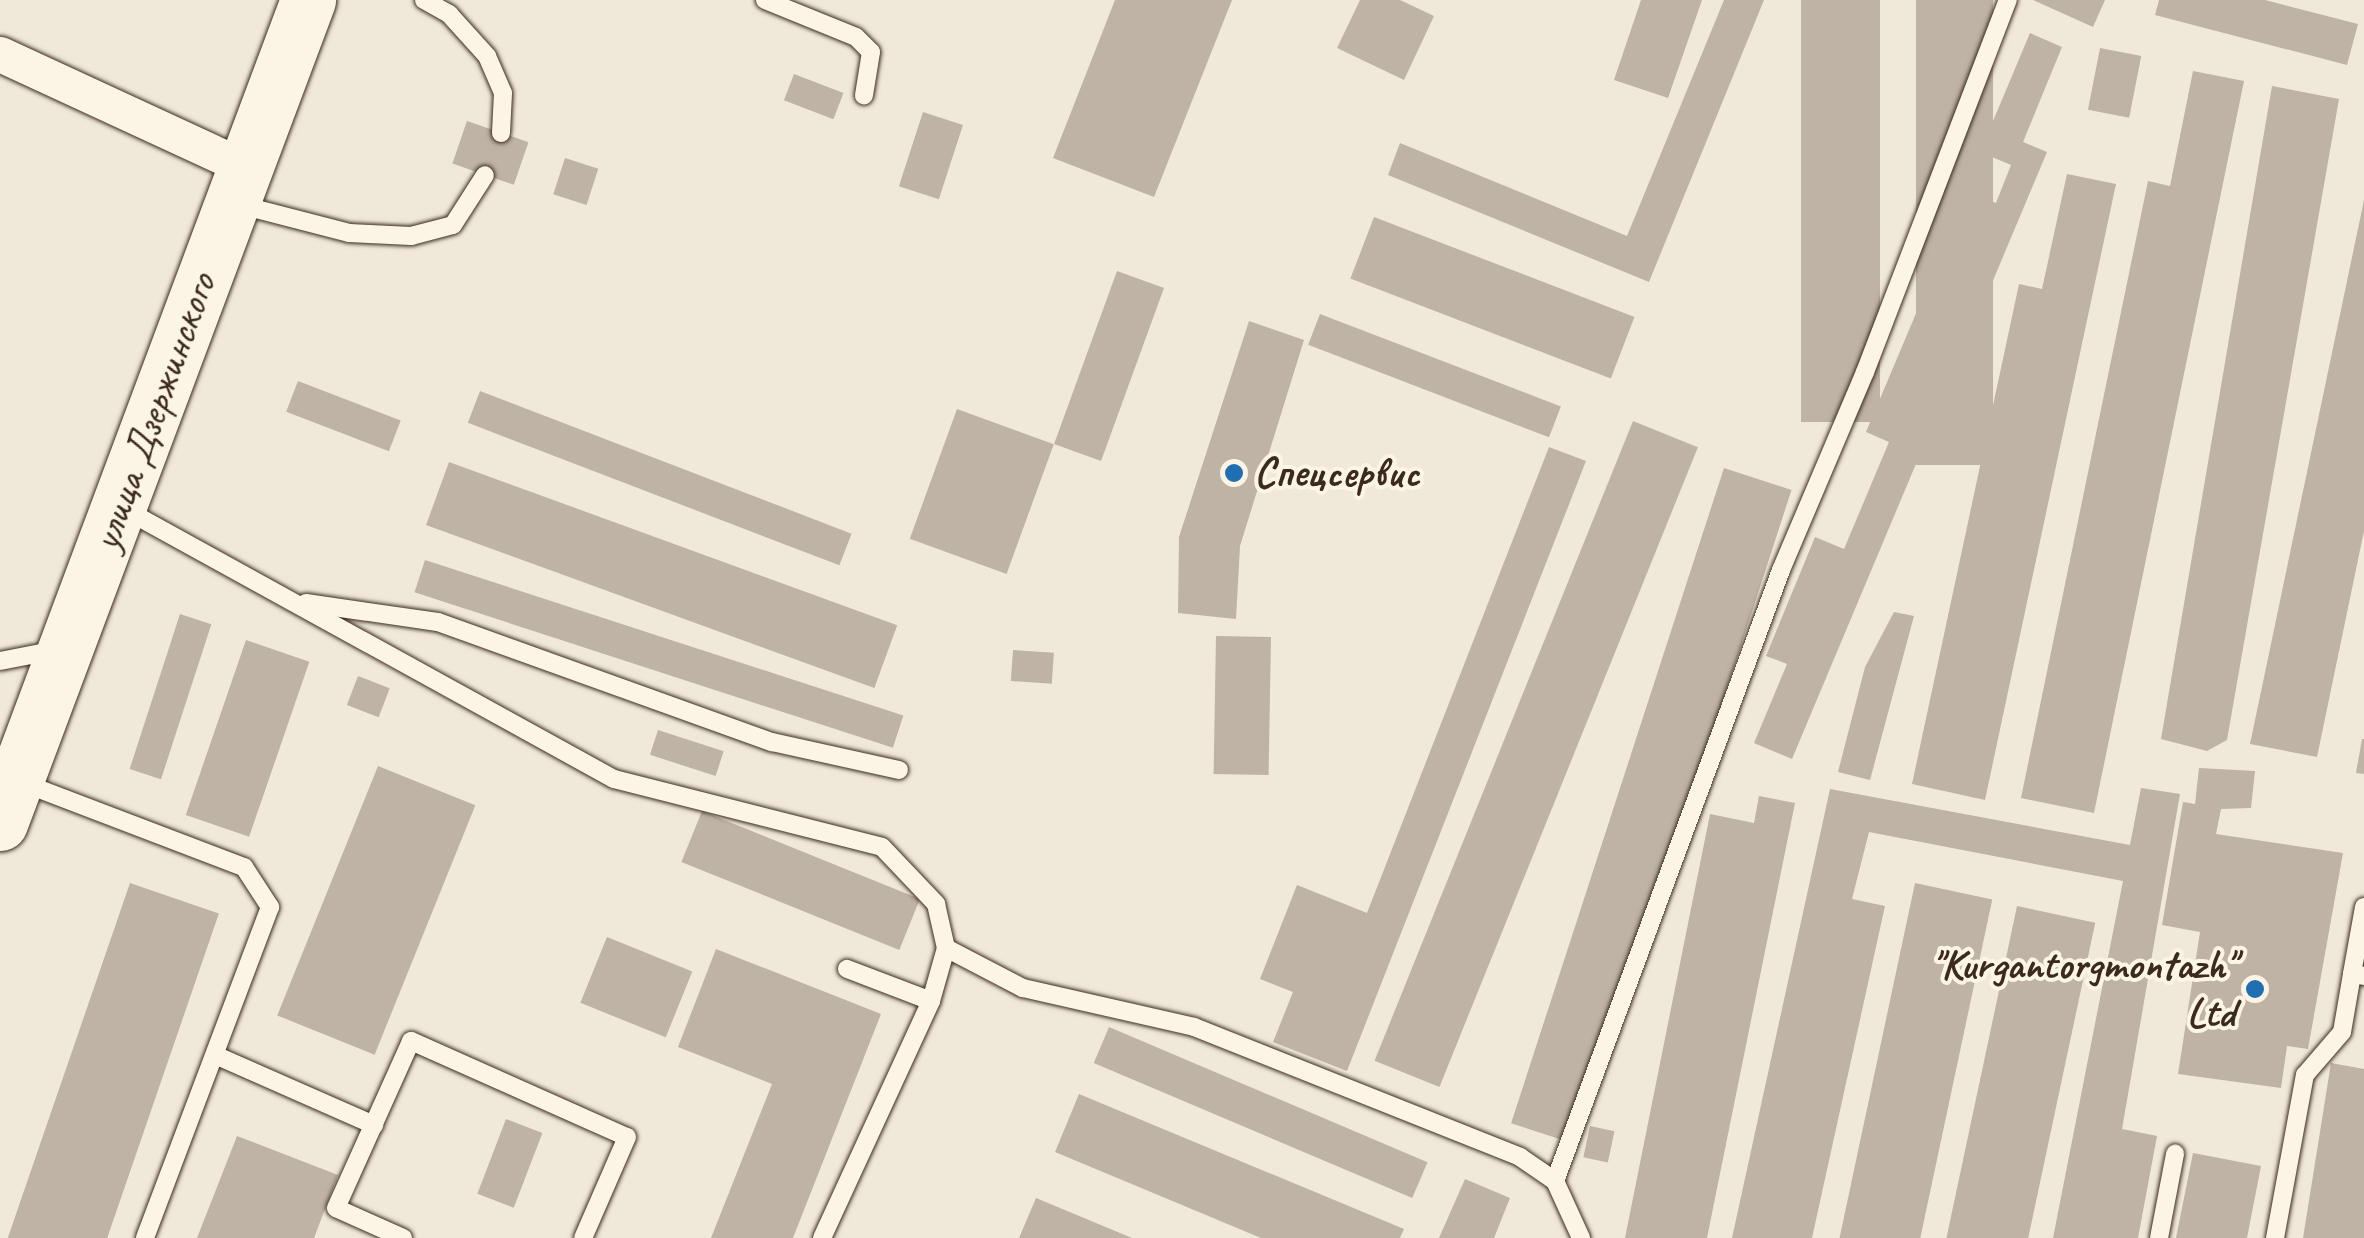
<!DOCTYPE html>
<meta charset="utf-8">
<style>
body{margin:0}
#map{position:relative;width:2364px;height:1238px;overflow:hidden;background:#f0e9d9;font-family:Caveat,sans-serif}
div>[style]{position:absolute}
[style*='--x']{left:calc(var(--x)*1px);top:calc(var(--y)*1px);width:calc(var(--w)*1px);rotate:calc(var(--a)*1deg)}
.building>*{inset:0;background:#beb3a4;transform-origin:0 0}
.roads{filter:drop-shadow(0 0 2px #3b2a1e) drop-shadow(0 0 2px #3b2a1e)}
.lane>*{height:18px;margin:-9px;padding:0 9px;transform-origin:9px;border-radius:9px;background:#fcf5e5}
.street>*{height:35px;margin:-17.5px;padding:0 17.5px;transform-origin:17.5px;border-radius:17.5px;background:#fcf5e5}
.primary>*{height:55px;margin:-27.5px;padding:0 27.5px;transform-origin:27.5px;border-radius:27.5px;background:#fcf5e5}
.dots>*{width:28px;height:28px;translate:-50% -50%;box-sizing:border-box;border:5px solid #fcf5e5;border-radius:50%}
span{translate:-50% -50%;white-space:nowrap;text-align:center;line-height:1.15;-webkit-text-stroke:8px #fcf5e5;paint-order:stroke}
.street-label{font-size:42px;color:#3b2a1e}
.poi-label{font-size:42px;color:#3b2a1e;font-weight:700}
.left{translate:0 -50%;text-align:left}
.right{translate:-100% -50%;text-align:right}
</style>
<div id="map">
<div class="building">
<div style="clip-path:polygon(1115px 0,1232px 0,1154px 197px,1053px 158px)"></div>
<div style="clip-path:polygon(1360px 0,1400px 0,1434px 16px,1404px 80px,1337px 48px)"></div>
<div style="clip-path:polygon(1641px 0,1702px 0,1668px 98px,1614px 80px)"></div>
<div style="clip-path:polygon(1724px 0,1764px 0,1649px 282px,1388px 175px,1400px 143px,1627px 236px)"></div>
<div style="left:1801px;top:0;width:79px;height:422px"></div>
<div style="left:1916px;top:0;width:77px;height:465px"></div>
<div style="clip-path:polygon(2033px 0,2105px 0,2093px 27px)"></div>
<div style="clip-path:polygon(2159px 0,2265px 0,2358px 24px,2347px 65px,2155px 15px)"></div>
<div style="clip-path:polygon(2030px 33px,2062px 47px,2023px 142px,2047px 152px,1792px 759px,1754px 743px,1787px 664px,1766px 656px,1815px 537px,1844px 549px,1889px 442px,1866px 432px,1933px 273px,1963px 285px,1970px 268px,1939px 255px,1966px 190px,1996px 203px,2011px 165px,1980px 152px)"></div>
<div style="left:2100px;top:48px;width:42px;height:63px;rotate:11deg"></div>
<div style="clip-path:polygon(2193px 71px,2244px 81px,2094px 813px,2021px 798px,2148px 181px,2170px 186px)"></div>
<div style="left:794px;top:74px;width:53px;height:28px;rotate:21deg"></div>
<div style="clip-path:polygon(2272px 86px,2339px 99px,2227px 740px,2207px 751px,2161px 739px)"></div>
<div style="left:923px;top:112px;width:42px;height:78px;rotate:18deg"></div>
<div style="left:467px;top:121px;width:65px;height:45px;rotate:19deg"></div>
<div style="left:565px;top:158px;width:35px;height:38px;rotate:18deg"></div>
<div style="clip-path:polygon(2067px 174px,2116px 184px,1985px 800px,1912px 784px,2019px 284px,2042px 289px)"></div>
<div style="clip-path:polygon(2364px 200px,2364px 531px,2317px 757px,2250px 744px)"></div>
<div style="left:1374px;top:217px;width:279px;height:66px;rotate:21deg"></div>
<div style="left:1117px;top:271px;width:50px;height:184px;rotate:20deg"></div>
<div style="left:1320px;top:314px;width:258px;height:33px;rotate:21deg"></div>
<div style="clip-path:polygon(1249px 321px,1304px 340px,1240px 546px,1236px 619px,1178px 613px,1179px 537px)"></div>
<div style="left:298px;top:381px;width:110px;height:33px;rotate:21deg"></div>
<div style="left:480px;top:391px;width:398px;height:34px;rotate:21deg"></div>
<div style="left:957px;top:409px;width:103px;height:138px;rotate:20deg"></div>
<div style="left:1633px;top:421px;width:70px;height:690px;rotate:22deg"></div>
<div style="clip-path:polygon(1549px 447px,1586px 461px,1347px 1071px,1273px 1042px,1293px 992px,1260px 979px,1297px 885px,1367px 913px)"></div>
<div style="left:449px;top:462px;width:477px;height:67px;rotate:20deg"></div>
<div style="left:1724px;top:468px;width:71px;height:689px;rotate:18deg"></div>
<div style="left:425px;top:560px;width:503px;height:34px;rotate:18deg"></div>
<div style="clip-path:polygon(1894px 612px,1914px 616px,1870px 780px,1838px 772px,1865px 667px)"></div>
<div style="left:180px;top:614px;width:33px;height:163px;rotate:18deg"></div>
<div style="left:1216px;top:636px;width:55px;height:138px;rotate:1deg"></div>
<div style="left:246px;top:640px;width:67px;height:185px;rotate:19deg"></div>
<div style="left:1013px;top:650px;width:41px;height:31px;rotate:4deg"></div>
<div style="left:358px;top:676px;width:34px;height:31px;rotate:21deg"></div>
<div style="left:658px;top:730px;width:69px;height:26px;rotate:18deg"></div>
<div style="clip-path:polygon(2362px 739px,2364px 739px,2364px 774px,2356px 773px)"></div>
<div style="left:378px;top:766px;width:105px;height:269px;rotate:22deg"></div>
<div style="clip-path:polygon(2199px 768px,2255px 771px,2251px 808px,2221px 809px,2216px 834px,2343px 853px,2308px 1049px,2287px 1046px,2281px 1088px,2178px 1074px,2200px 932px,2162px 925px,2183px 802px,2195px 804px)"></div>
<div style="clip-path:polygon(2141px 788px,2180px 794px,2122px 1129px,2157px 1136px,2138px 1238px,2053px 1238px,2123px 881px,1869px 832px,1852px 899px,1885px 906px,1812px 1238px,1732px 1238px,1830px 789px,2130px 845px)"></div>
<div style="clip-path:polygon(1759px 796px,1795px 803px,1707px 1238px,1625px 1238px,1710px 814px,1754px 823px)"></div>
<div style="left:702px;top:811px;width:235px;height:55px;rotate:22deg"></div>
<div style="left:130px;top:883px;width:94px;height:377px;rotate:19deg"></div>
<div style="left:1915px;top:883px;width:79px;height:363px;rotate:12deg"></div>
<div style="left:2017px;top:906px;width:80px;height:340px;rotate:12deg"></div>
<div style="left:607px;top:937px;width:92px;height:71px;rotate:22deg"></div>
<div style="clip-path:polygon(716px 949px,881px 1014px,793px 1238px,711px 1238px,772px 1084px,678px 1047px)"></div>
<div style="left:1109px;top:1027px;width:346px;height:39px;rotate:23deg"></div>
<div style="clip-path:polygon(2331px 1063px,2364px 1069px,2364px 1238px,2303px 1238px)"></div>
<div style="clip-path:polygon(1079px 1094px,1404px 1229px,1400px 1238px,1261px 1238px,1055px 1152px)"></div>
<div style="left:506px;top:1119px;width:39px;height:80px;rotate:21deg"></div>
<div style="left:1590px;top:1126px;width:25px;height:32px;rotate:12deg"></div>
<div style="clip-path:polygon(237px 1136px,338px 1175px,314px 1238px,197px 1238px)"></div>
<div style="clip-path:polygon(2193px 1153px,2261px 1166px,2247px 1238px,2176px 1238px)"></div>
<div style="clip-path:polygon(1465px 1179px,1510px 1198px,1494px 1238px,1439px 1238px)"></div>
<div style="clip-path:polygon(1036px 1198px,1132px 1238px,1019px 1238px)"></div>
</div>
<div class="roads">
<div class="lane">
<div style="--x:424;--y:0;--w:29;--a:29"></div>
<div style="--x:449;--y:14;--w:57;--a:47.9"></div>
<div style="--x:487;--y:56;--w:40;--a:66.6"></div>
<div style="--x:503;--y:93;--w:40;--a:92.9"></div>
<div style="--x:765;--y:0;--w:98;--a:22.1"></div>
<div style="--x:856;--y:37;--w:21;--a:45"></div>
<div style="--x:871;--y:52;--w:44;--a:99.2"></div>
<div style="--x:237;--y:204;--w:116;--a:14.5"></div>
<div style="--x:349;--y:233;--w:62;--a:2.8"></div>
<div style="--x:411;--y:236;--w:43;--a:-14.7"></div>
<div style="--x:453;--y:225;--w:59;--a:-57.4"></div>
<div style="--x:124;--y:509;--w:559;--a:28.86"></div>
<div style="--x:614;--y:779;--w:276;--a:14.2"></div>
<div style="--x:882;--y:847;--w:79;--a:46.5"></div>
<div style="--x:936;--y:904;--w:45;--a:77.2"></div>
<div style="--x:946;--y:948;--w:55;--a:105.8"></div>
<div style="--x:306;--y:603;--w:133;--a:8.2"></div>
<div style="--x:438;--y:622;--w:355;--a:19.8"></div>
<div style="--x:772;--y:742;--w:130;--a:12.4"></div>
<div style="--x:0;--y:661;--w:57;--a:-11.1"></div>
<div style="--x:21;--y:782;--w:239;--a:20.9"></div>
<div style="--x:244;--y:867;--w:48;--a:57"></div>
<div style="--x:270;--y:907;--w:354;--a:110.7"></div>
<div style="--x:2364;--y:907;--w:68;--a:100.2"></div>
<div style="--x:2352;--y:974;--w:12;--a:9"></div>
<div style="--x:946;--y:948;--w:87;--a:27.5"></div>
<div style="--x:1023;--y:988;--w:175;--a:12.8"></div>
<div style="--x:1194;--y:1027;--w:351;--a:21.7"></div>
<div style="--x:1520;--y:1157;--w:42;--a:34.4"></div>
<div style="--x:1555;--y:1181;--w:63;--a:65.5"></div>
<div style="--x:215;--y:1055;--w:174;--a:23.8"></div>
<div style="--x:1555;--y:1181;--w:651;--a:-69.7"></div>
<div style="--x:1781;--y:570;--w:215;--a:-67"></div>
<div style="--x:1865;--y:372;--w:399;--a:-69"></div>
<div style="--x:403;--y:1238;--w:73;--a:-155.9"></div>
<div style="--x:336;--y:1208;--w:183;--a:-65.8"></div>
<div style="--x:411;--y:1041;--w:236;--a:24"></div>
<div style="--x:627;--y:1137;--w:110;--a:113.5"></div>
<div style="--x:822;--y:1238;--w:261;--a:-65.3"></div>
<div style="--x:931;--y:1001;--w:90;--a:-159.1"></div>
<div style="--x:2159;--y:1238;--w:86;--a:-79.2"></div>
<div style="--x:2275;--y:1238;--w:166;--a:-79.6"></div>
<div style="--x:2305;--y:1075;--w:57;--a:-49.3"></div>
<div style="--x:2342;--y:1032;--w:59;--a:-80.2"></div>
</div>
<div class="street">
<div style="--x:0;--y:54;--w:270;--a:24.8"></div>
</div>
<div class="primary">
<div style="--x:0;--y:823;--w:879;--a:-69.48"></div>
</div>
</div>
<div class="dots">
<div style="left:1234px;top:473px;background:#1f6fb2"></div>
<div style="left:2255px;top:989px;background:#1f6fb2"></div>
</div>
<div class="street-label">
<span style="left:154px;top:412px;rotate:-70deg">улица Дзержинского</span>
</div>
<div class="poi-label">
<span class="left" style="left:1254px;top:473px">Спецсервис</span>
<span class="right" style="left:2235px;top:989px">"Kurgantorgmontazh"<br>Ltd</span>
</div>
</div>
